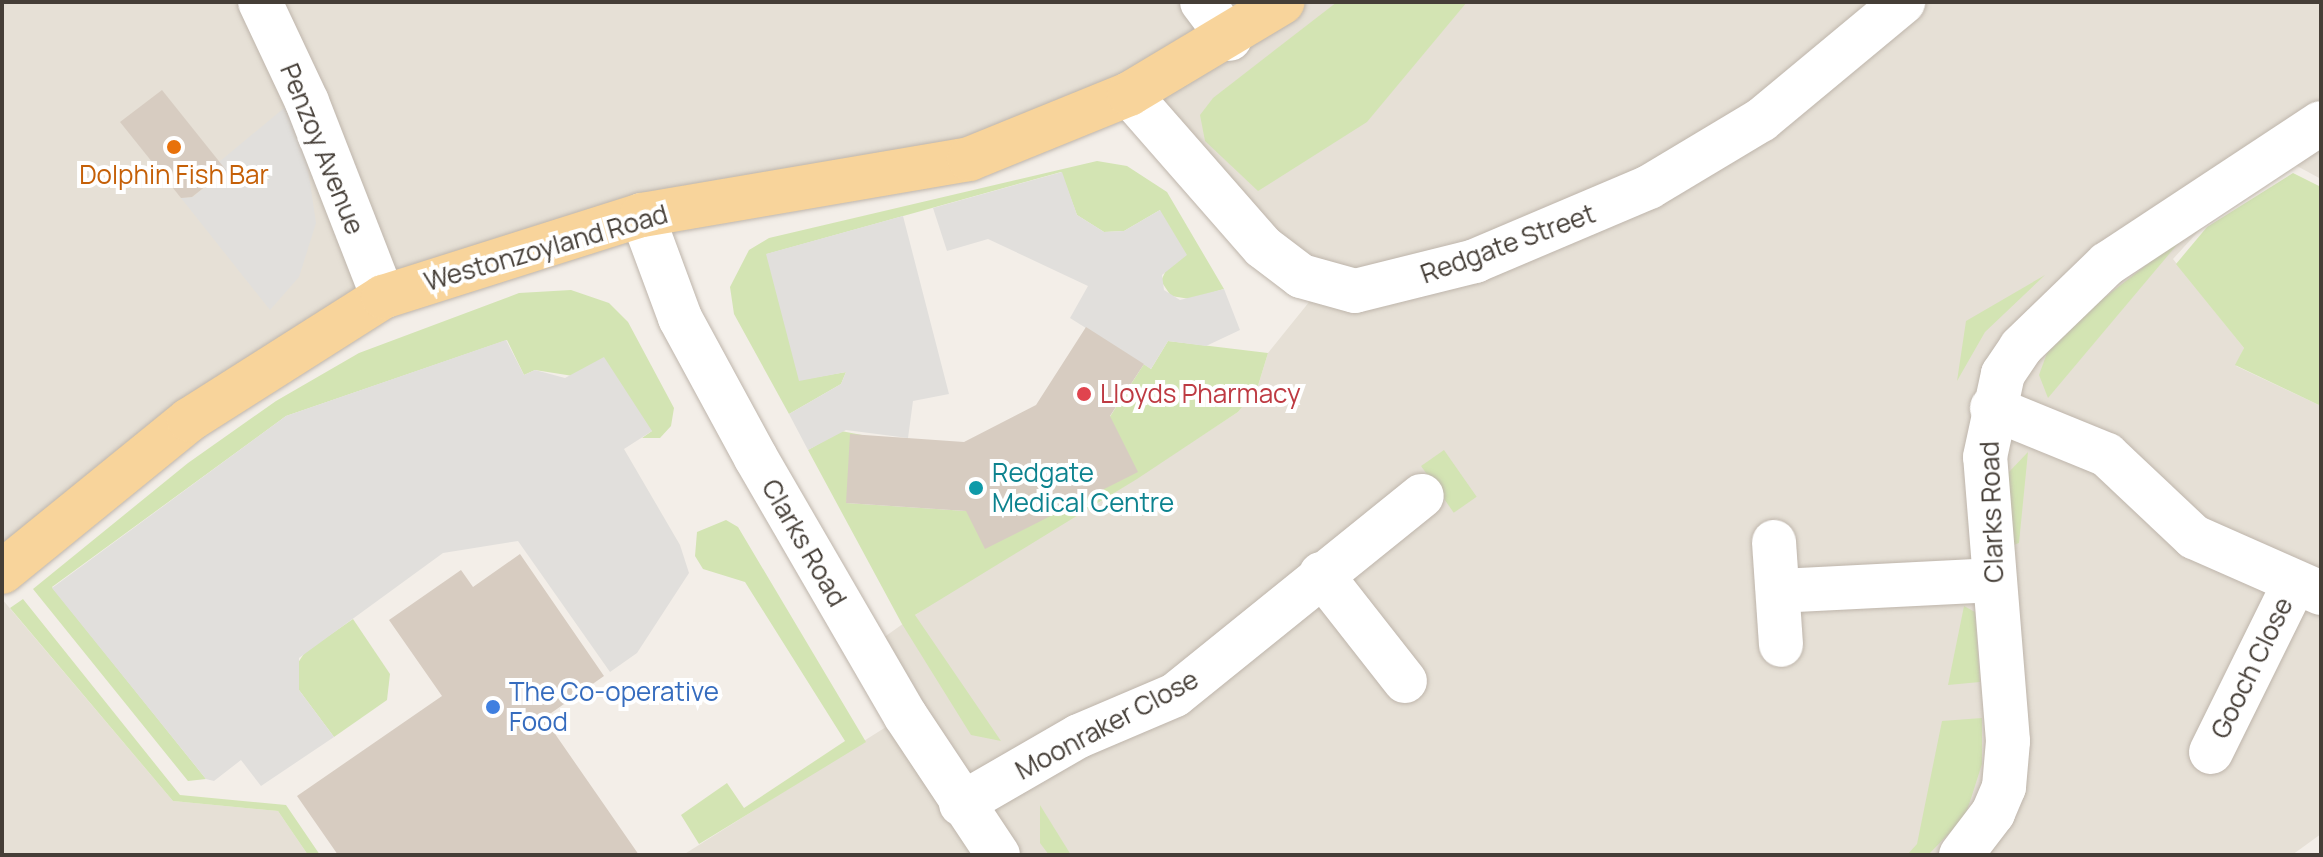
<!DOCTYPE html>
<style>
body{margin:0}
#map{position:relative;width:2323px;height:857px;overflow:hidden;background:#f3eee8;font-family:Manrope,sans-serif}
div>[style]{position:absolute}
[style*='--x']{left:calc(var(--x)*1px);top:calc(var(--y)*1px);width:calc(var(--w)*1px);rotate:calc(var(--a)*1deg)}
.residential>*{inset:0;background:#e6e0d6}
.green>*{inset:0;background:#d3e4b3;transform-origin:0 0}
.parking>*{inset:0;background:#e1dfdc}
.building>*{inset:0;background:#d7ccc1}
.roads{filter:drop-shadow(0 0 2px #beb5ab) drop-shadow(0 0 2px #beb5ab)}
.street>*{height:44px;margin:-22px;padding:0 22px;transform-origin:22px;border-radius:22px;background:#fff}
.primary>*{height:44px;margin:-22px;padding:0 22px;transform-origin:22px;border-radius:22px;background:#f8d49b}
.dots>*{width:22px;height:22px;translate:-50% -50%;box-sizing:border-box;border:4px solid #fff;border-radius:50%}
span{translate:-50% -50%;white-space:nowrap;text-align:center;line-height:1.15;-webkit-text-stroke:8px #fff;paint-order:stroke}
.street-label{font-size:26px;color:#453e37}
.food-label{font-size:26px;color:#c56008}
.health-label{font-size:26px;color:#be3a42}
.left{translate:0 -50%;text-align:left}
.culture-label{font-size:26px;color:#0d838f}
.shop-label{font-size:26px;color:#366cbe}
.frame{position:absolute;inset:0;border:4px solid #453e37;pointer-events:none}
</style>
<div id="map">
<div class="residential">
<div style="clip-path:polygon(2px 2px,1202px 2px,1230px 38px,1283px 2px,2321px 2px,2321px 179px,2271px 152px,2173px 259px,2244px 348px,2236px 366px,2321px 406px,2321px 834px,2292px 855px,683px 855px,905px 715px,866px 650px,972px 575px,1097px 504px,1238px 412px,1257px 389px,1268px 353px,1322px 286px,1129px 94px,383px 297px,2px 572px)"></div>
<div style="clip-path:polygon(2px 599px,173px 801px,278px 811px,308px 855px,2px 855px)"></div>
</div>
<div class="green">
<div style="clip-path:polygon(1337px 2px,1467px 2px,1367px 122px,1258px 191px,1205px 141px,1200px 115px,1213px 98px)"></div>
<div style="clip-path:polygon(1097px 161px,1127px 166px,1167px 192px,1224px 289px,1190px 299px,1171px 296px,1161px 281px,1167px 268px,1160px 210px,1124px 231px,1104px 232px,1077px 215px,1061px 172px,767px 254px,800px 380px,846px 372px,841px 384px,789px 414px,734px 314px,730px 287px,749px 250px,769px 238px)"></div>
<div style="clip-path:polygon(2293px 173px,2321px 187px,2321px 406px,2235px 365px,2244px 348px,2176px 264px,2207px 227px)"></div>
<div style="clip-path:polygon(2186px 234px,2048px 398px,2039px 375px,2047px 353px,2099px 302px)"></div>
<div style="clip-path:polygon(2045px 275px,1985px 332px,1957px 381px,1966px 321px)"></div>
<div style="clip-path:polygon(571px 290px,609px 303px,628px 322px,674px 408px,671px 426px,660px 438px,642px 438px,652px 431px,573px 376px,535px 370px,524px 375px,507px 340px,286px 416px,52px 587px,206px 779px,188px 781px,33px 589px,188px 463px,276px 401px,359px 353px,519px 293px)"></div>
<div style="clip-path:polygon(1168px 341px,1268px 353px,1257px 389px,1238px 412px,1137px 479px,915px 615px,1001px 741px,971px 735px,902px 624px,808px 450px,841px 431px,862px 435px,846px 503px,966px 511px,1089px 449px,1144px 364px,1151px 369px)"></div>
<div style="left:1444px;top:450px;width:57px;height:28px;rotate:55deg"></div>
<div style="clip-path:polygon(2028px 452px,2019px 543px,2011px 546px,2007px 474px)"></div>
<div style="clip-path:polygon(726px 520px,738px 527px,866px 742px,699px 844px,681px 815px,727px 783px,744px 808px,845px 741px,745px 582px,703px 569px,695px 556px,697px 532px)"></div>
<div style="clip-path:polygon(23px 599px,180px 795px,286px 805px,320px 855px,308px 855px,278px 811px,173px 801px,10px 608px)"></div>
<div style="clip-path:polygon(1964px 606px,1975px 612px,1980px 682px,1948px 685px)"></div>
<div style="clip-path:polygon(353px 619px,390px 674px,387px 700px,334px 737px,299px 690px,296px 666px,305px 652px)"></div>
<div style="clip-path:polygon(1982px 718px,1982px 764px,1965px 817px,1928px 855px,1907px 855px,1917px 844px,1942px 721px)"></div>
<div style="clip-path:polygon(1040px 805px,1071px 855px,1049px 855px,1040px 843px)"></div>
</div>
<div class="parking">
<div style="clip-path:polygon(290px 103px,305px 149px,316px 223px,299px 277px,270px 310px,181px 198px,193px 197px,225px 170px,219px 162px)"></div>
<div style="clip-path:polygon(1062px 172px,1077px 215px,1104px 232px,1124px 231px,1160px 210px,1187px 255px,1162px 275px,1164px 290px,1180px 300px,1224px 289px,1240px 330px,1206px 346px,1168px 341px,1151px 369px,1070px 318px,1088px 286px,988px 239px,947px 251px,933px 208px)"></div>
<div style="clip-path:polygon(903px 216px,949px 394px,913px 401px,908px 438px,846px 430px,808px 450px,789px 414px,841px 384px,846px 372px,799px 381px,766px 254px)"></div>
<div style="clip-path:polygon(506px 340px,524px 375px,535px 370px,565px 378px,604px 357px,652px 431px,624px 449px,680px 545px,689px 573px,637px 653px,610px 672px,518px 541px,443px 553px,299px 658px,299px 690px,334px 737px,261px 786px,241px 760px,214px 781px,206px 779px,52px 588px,286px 416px)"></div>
</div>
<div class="building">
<div style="clip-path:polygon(162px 90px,226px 170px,192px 197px,181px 198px,120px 122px)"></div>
<div style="clip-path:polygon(1086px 327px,1144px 364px,1110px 416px,1138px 472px,985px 549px,966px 511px,846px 503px,850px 434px,964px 442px,1036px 405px)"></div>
<div style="clip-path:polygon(520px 554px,604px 676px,544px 718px,639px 855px,338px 855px,297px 796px,442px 696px,389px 620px,461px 570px,473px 587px)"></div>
</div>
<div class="roads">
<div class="street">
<div style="--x:260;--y:2;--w:110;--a:64.8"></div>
<div style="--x:307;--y:102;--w:209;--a:68.7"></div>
<div style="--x:1202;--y:2;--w:46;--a:52.9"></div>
<div style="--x:1129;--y:94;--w:203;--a:48.8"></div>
<div style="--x:1263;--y:247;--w:48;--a:37.3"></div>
<div style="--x:1301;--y:276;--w:56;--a:15.5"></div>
<div style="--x:1355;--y:291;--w:124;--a:-14"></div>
<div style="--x:1475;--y:261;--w:189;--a:-23"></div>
<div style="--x:1649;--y:187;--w:131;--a:-30.9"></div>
<div style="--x:1761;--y:120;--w:185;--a:-39.7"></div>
<div style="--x:642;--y:215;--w:110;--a:69.7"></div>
<div style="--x:680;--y:318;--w:159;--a:61.5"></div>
<div style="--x:756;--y:458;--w:297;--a:59.9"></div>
<div style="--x:905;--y:715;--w:168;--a:56.4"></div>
<div style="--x:1992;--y:408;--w:124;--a:22.2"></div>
<div style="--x:2107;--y:455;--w:120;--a:43.3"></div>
<div style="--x:2194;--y:537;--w:139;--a:23.8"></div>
<div style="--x:1774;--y:542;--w:103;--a:86.1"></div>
<div style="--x:1321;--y:574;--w:136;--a:51.9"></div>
<div style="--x:1778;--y:591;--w:215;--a:-2.9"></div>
<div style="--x:2211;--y:752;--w:187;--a:-63.7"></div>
<div style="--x:961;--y:804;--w:136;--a:-30"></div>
<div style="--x:1079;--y:736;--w:104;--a:-23.1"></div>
<div style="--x:1175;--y:695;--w:317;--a:-38.9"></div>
<div style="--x:1961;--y:855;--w:53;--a:-52.7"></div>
<div style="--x:1993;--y:813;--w:28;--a:-67"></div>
<div style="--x:2004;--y:787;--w:46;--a:-85"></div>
<div style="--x:2008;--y:741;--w:285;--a:-94.6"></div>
<div style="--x:1985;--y:457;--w:85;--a:-77.8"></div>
<div style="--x:2003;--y:374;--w:32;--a:-56"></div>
<div style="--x:2021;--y:347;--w:120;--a:-44"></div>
<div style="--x:2107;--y:264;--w:256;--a:-33.4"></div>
</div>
<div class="primary">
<div style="--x:2;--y:572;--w:241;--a:-39.1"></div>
<div style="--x:189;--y:420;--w:230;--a:-32.4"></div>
<div style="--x:383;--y:297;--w:272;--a:-17.6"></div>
<div style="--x:642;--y:215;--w:332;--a:-9.7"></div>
<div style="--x:969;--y:159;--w:173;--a:-22.1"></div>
<div style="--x:1129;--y:94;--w:179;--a:-30.9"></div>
</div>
</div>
<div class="dots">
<div style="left:174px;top:147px;background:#e8710a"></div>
<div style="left:1084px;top:394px;background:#e0444e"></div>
<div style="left:976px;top:488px;background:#0f9aa8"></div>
<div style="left:493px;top:707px;background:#3f7fe0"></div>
</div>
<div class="street-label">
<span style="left:322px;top:149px;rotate:68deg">Penzoy Avenue</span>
<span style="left:1508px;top:244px;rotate:-20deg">Redgate Street</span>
<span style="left:546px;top:248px;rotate:-16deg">Westonzoyland Road</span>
<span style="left:1992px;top:512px;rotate:-92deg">Clarks Road</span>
<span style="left:804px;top:543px;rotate:60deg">Clarks Road</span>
<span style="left:2252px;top:668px;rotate:-64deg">Gooch Close</span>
<span style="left:1107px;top:725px;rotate:-28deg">Moonraker Close</span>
</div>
<div class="food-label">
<span style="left:174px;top:175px">Dolphin Fish Bar</span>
</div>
<div class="health-label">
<span class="left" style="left:1100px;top:394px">Lloyds Pharmacy</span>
</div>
<div class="culture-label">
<span class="left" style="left:992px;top:488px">Redgate<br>Medical Centre</span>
</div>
<div class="shop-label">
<span class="left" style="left:509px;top:707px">The Co-operative<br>Food</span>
</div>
<div class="frame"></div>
</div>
